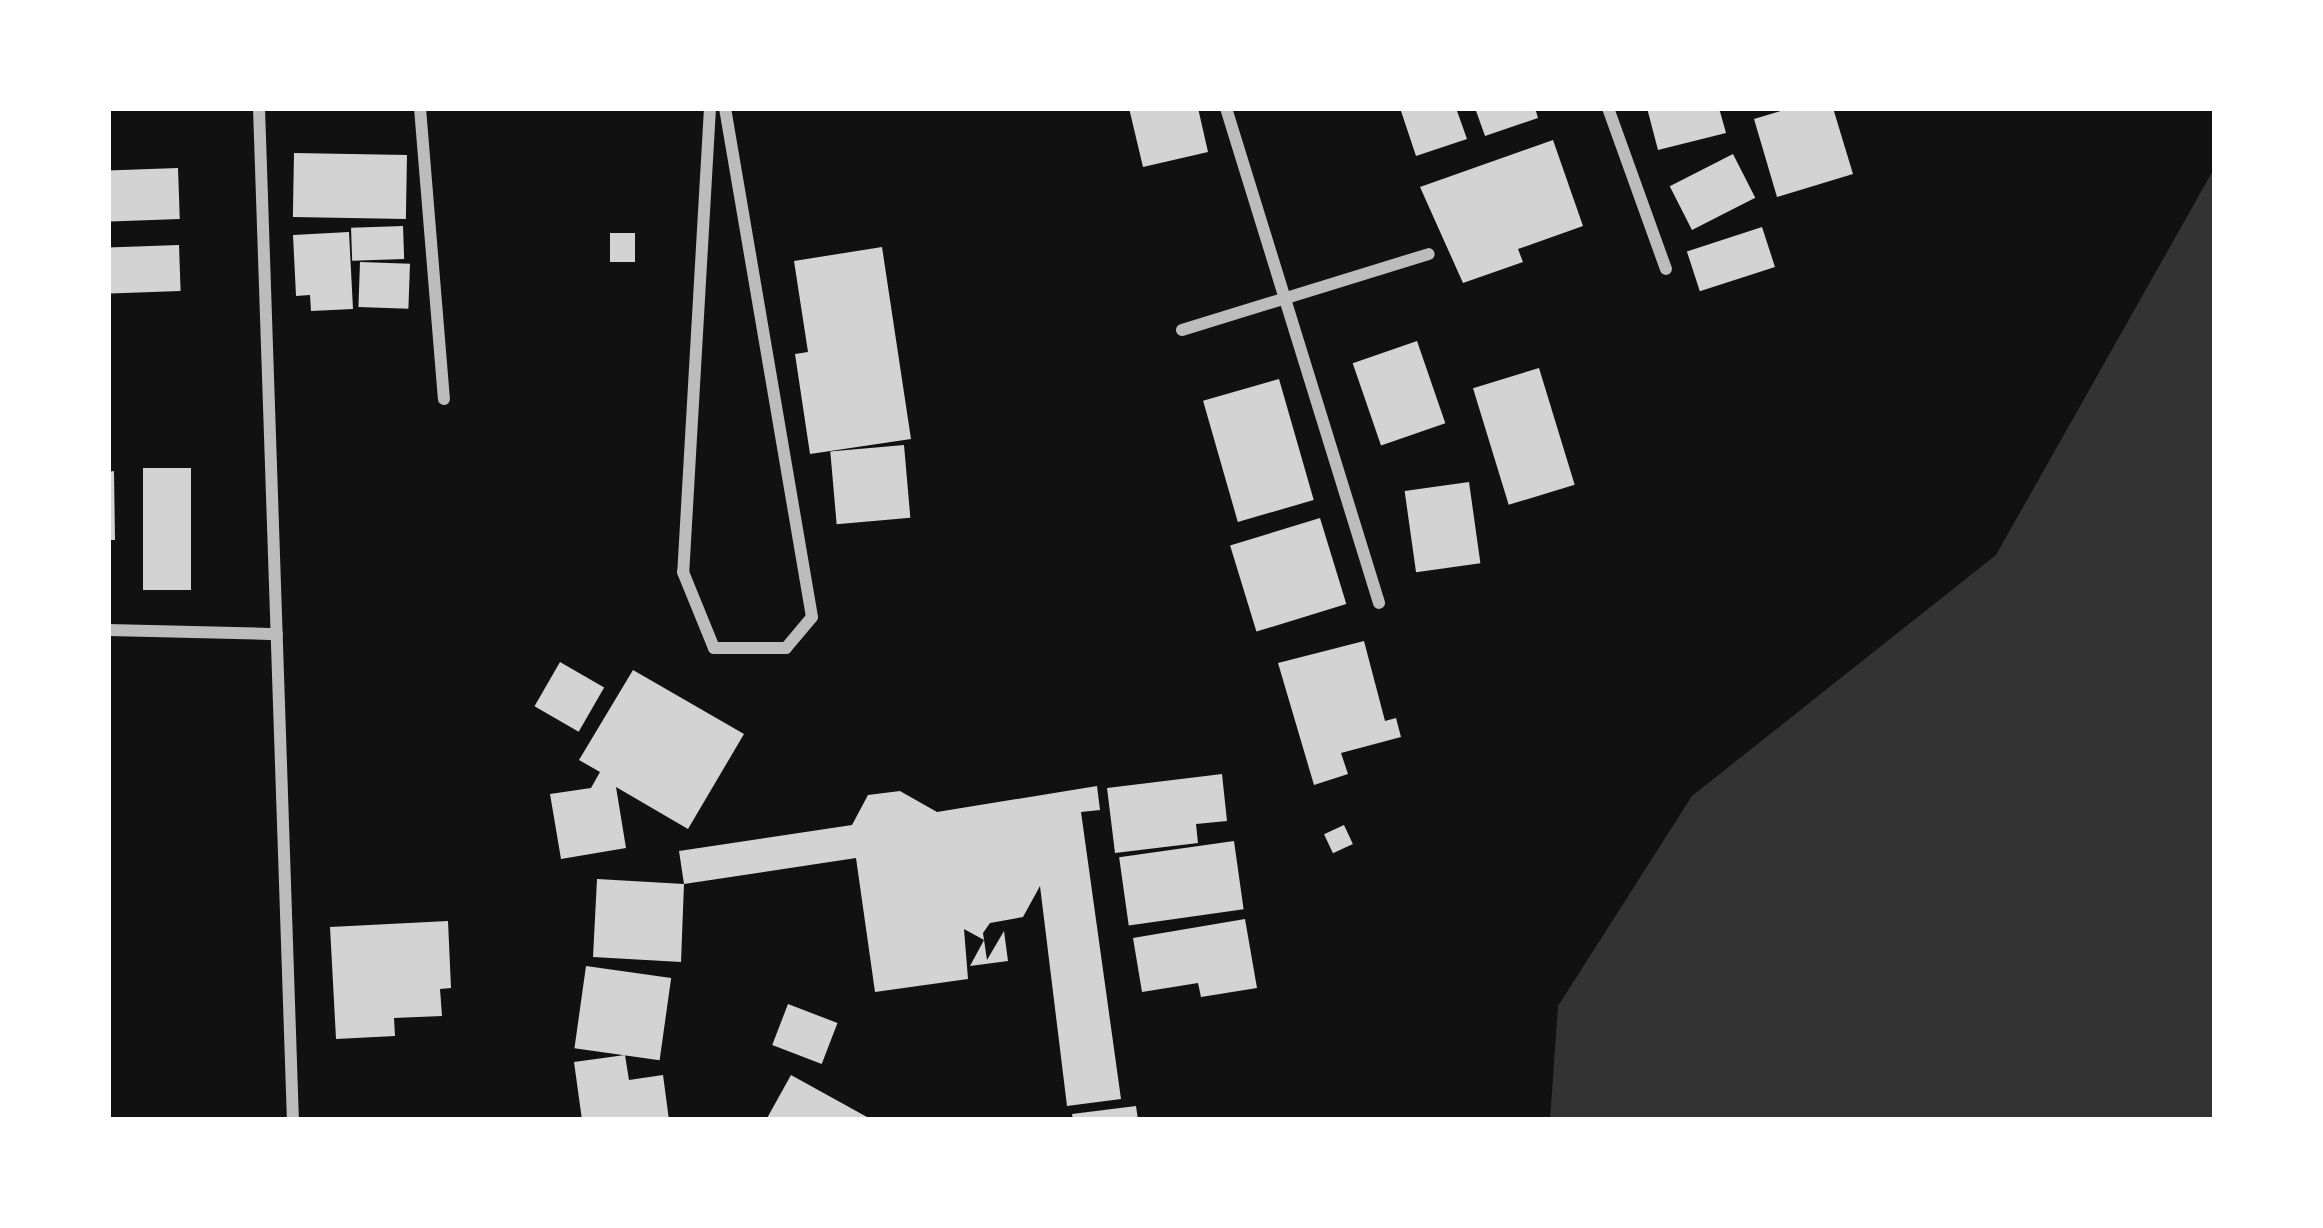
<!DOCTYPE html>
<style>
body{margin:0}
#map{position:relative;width:2323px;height:1228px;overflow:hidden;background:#111;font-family:"Zilla Slab",serif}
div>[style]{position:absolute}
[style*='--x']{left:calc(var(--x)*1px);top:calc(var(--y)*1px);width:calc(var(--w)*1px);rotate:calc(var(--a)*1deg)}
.water>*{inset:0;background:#333}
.building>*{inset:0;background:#d3d3d3;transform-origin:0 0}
.minor>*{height:12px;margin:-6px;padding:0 6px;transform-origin:6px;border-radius:6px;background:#bcbcbc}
span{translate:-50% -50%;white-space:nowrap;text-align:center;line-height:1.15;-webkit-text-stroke:12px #fff;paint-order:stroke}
.frame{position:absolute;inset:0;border:111px solid #fff;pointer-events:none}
</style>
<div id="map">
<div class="water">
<div style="clip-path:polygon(2215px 167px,2215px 1120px,1550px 1120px,1558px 1006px,1692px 796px,1996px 555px)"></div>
</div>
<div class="building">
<div style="clip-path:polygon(1129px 108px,1198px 108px,1208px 152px,1143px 167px)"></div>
<div style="clip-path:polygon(1400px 108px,1456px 108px,1467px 139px,1416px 156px)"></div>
<div style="clip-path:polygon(1475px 108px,1535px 108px,1538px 118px,1485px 136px)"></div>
<div style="clip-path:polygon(1647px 108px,1719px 108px,1726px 133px,1658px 150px)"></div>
<div style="clip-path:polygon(1791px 108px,1833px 108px,1853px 174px,1777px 197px,1754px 119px)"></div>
<div style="clip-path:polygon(1553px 140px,1583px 226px,1518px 249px,1523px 262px,1463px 283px,1420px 187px)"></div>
<div style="left:294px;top:153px;width:113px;height:64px;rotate:1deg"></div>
<div style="left:1733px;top:154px;width:49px;height:71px;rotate:63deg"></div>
<div style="left:178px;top:168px;width:51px;height:70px;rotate:88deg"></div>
<div style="left:403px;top:226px;width:33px;height:52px;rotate:88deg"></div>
<div style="left:1762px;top:227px;width:42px;height:79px;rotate:72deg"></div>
<div style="clip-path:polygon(349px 232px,353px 309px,311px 311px,310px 295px,296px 296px,293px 235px)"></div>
<div style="left:610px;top:233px;width:25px;height:29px"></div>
<div style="left:179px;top:245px;width:46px;height:71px;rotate:88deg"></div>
<div style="clip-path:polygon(882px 247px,911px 439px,810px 454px,795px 354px,808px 352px,794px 261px)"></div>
<div style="left:360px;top:262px;width:50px;height:45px;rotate:2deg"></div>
<div style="left:1417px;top:341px;width:87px;height:68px;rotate:71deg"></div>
<div style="left:1539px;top:368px;width:122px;height:69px;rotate:73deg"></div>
<div style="left:1279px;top:379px;width:126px;height:79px;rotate:74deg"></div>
<div style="left:904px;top:445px;width:73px;height:74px;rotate:85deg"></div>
<div style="left:143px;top:468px;width:48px;height:122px"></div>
<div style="clip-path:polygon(114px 471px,115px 540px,108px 540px,108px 472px)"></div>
<div style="left:1469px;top:482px;width:82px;height:65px;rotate:82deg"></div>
<div style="left:1320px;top:518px;width:90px;height:94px;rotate:73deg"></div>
<div style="clip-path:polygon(1364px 641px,1385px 721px,1396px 718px,1401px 737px,1341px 753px,1348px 774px,1314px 785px,1278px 663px)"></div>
<div style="left:560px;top:662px;width:51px;height:51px;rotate:30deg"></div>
<div style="clip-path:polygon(633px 670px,744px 734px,688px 829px,616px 787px,626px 848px,561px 859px,550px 794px,591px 788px,600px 772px,579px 760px)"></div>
<div style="clip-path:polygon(1222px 774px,1227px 821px,1196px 824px,1198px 843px,1115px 853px,1107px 788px)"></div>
<div style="clip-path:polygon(1097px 786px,1100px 810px,1081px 812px,1121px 1099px,1067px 1106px,1040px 886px,1023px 917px,990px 923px,983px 933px,987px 960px,1004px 931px,1008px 961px,970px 966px,984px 940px,964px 929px,968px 979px,875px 992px,856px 858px,684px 884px,681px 962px,593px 957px,597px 879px,684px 884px,679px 851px,852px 825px,868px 795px,900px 791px,937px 812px)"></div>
<div style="left:1344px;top:825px;width:21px;height:22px;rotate:65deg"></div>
<div style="left:1234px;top:841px;width:69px;height:116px;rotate:82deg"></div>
<div style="clip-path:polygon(1245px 919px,1257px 988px,1201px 997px,1198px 983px,1142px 992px,1133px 938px)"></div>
<div style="clip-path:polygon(448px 921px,451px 988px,440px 989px,442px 1016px,394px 1018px,395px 1036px,336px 1039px,330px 927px)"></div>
<div style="left:586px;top:966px;width:86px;height:83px;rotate:8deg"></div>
<div style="left:788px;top:1004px;width:53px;height:44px;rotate:21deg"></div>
<div style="clip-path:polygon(625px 1055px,629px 1080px,663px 1075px,669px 1120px,582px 1120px,574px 1062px)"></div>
<div style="clip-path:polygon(791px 1075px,867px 1117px,866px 1120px,766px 1120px)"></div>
<div style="clip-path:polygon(1136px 1106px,1138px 1120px,1073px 1120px,1072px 1114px)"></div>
</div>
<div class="minor">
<div style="--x:259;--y:108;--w:1013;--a:88.08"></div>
<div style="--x:420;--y:108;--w:292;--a:85.3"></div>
<div style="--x:710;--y:108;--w:465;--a:93.3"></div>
<div style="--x:683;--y:572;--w:82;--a:67.8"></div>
<div style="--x:714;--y:648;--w:72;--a:0"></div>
<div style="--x:786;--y:648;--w:40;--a:-50"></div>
<div style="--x:812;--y:617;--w:516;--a:-99.7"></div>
<div style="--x:1226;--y:108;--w:518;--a:72.82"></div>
<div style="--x:1608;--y:108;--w:171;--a:70.2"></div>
<div style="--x:1182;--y:330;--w:258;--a:-17.1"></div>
<div style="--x:108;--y:630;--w:169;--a:1.4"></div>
</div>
<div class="frame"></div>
</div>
